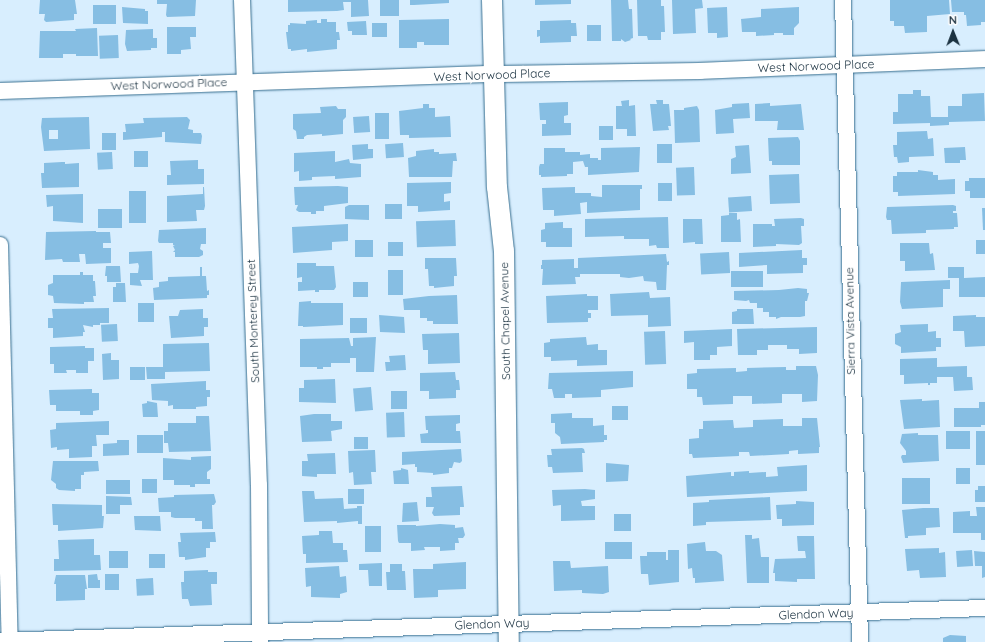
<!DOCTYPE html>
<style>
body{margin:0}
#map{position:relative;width:985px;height:642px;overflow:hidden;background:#d8eefe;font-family:Quicksand,sans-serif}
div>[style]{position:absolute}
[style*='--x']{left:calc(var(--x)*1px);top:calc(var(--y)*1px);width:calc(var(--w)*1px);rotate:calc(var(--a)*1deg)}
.building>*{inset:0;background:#86bee3;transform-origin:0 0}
.roads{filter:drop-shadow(0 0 1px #376e8f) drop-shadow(0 0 1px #376e8f)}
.minor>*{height:16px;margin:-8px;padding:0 8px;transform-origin:8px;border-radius:8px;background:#fff}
.tertiary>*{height:20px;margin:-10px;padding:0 10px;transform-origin:10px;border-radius:10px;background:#fff}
span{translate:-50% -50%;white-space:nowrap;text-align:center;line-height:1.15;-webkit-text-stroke:3px #fff;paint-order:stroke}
.street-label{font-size:12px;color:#1b3241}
.north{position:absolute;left:933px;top:12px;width:40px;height:40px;-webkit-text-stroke:3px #fff;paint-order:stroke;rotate:359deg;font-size:11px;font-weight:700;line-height:16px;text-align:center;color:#1b3241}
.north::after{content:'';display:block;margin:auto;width:14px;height:18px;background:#1b3241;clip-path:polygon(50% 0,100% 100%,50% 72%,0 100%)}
</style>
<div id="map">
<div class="building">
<div style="clip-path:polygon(40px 0,75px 0,77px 14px,74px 14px,74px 20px,46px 22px,44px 20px,45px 14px,39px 14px)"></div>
<div style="clip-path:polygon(157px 0,196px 0,195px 16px,167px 17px,166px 15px,167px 4px,157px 4px)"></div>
<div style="clip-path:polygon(288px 0,368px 0,369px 16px,351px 17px,351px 2px,343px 2px,344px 10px,337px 11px,288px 12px)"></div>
<div style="left:399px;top:0;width:16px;height:19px;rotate:90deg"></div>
<div style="clip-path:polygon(410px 0,449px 0,449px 3px,414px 5px,410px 5px)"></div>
<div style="clip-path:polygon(535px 0,571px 0,571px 4px,535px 5px)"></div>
<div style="clip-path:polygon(611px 0,628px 0,629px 9px,632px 9px,633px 38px,630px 39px,631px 40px,625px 42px,621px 39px,621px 41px,612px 41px)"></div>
<div style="clip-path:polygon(637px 0,661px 0,661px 6px,664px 6px,665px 32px,661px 32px,661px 40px,648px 40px,647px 36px,638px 36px)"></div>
<div style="clip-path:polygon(672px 0,702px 0,703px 8px,695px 9px,696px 33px,673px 34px)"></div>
<div style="clip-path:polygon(890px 0,949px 0,950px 14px,927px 16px,927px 32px,905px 33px,904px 26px,894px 26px,894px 21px,890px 21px)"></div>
<div style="clip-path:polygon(951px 0,985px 0,985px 22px,981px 22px,981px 25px,967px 26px,966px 15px,964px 15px,964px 12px,952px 12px)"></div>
<div style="left:93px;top:5px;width:23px;height:19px"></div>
<div style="clip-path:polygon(122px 7px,145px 9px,145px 11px,148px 11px,148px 24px,123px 23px)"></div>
<div style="clip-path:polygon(727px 7px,728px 37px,717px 38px,717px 33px,708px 33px,707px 8px)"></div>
<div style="clip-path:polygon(799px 7px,799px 23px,794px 28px,794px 35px,783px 35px,783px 33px,774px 33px,774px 35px,756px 36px,756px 32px,742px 32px,741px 19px,761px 17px,761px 9px)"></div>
<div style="clip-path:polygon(321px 19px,327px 19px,327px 22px,336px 22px,336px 32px,339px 32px,340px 40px,337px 40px,337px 49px,307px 52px,307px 49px,291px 51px,291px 49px,288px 49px,286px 32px,288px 32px,288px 25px,290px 25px,290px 23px,306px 24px,306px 21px,317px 20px,317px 23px,321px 23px)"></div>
<div style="clip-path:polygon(449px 19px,449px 45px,424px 45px,424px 42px,417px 42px,417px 48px,399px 48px,399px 20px)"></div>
<div style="clip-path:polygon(571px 20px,571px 23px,576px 23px,577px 36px,571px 36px,571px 42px,540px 43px,540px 36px,537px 37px,537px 30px,540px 30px,540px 21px)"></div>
<div style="clip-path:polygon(366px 21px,367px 35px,352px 35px,352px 31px,348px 31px,347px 22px)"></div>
<div style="left:372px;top:23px;width:15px;height:14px"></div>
<div style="left:601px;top:25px;width:16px;height:14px;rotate:90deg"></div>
<div style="clip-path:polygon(167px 27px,196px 27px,196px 37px,190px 37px,191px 49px,181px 50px,181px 54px,167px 54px)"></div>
<div style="clip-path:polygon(97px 28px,98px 56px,76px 56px,76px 54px,63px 54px,63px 58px,39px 58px,40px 31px,76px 31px,75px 29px)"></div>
<div style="clip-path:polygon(153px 29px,153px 38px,157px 38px,157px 48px,151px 48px,151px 50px,127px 51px,125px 44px,126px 30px)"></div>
<div style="left:118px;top:35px;width:23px;height:19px;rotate:88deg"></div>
<div style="clip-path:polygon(913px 90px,921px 90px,921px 96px,930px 96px,931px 117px,948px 117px,948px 106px,962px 106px,962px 94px,984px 93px,985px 121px,949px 122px,949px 125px,930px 126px,930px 123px,893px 124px,893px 112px,898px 112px,898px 94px,913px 94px)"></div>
<div style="clip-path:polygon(629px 100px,629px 106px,635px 105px,636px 136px,627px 136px,627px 129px,616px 129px,616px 106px,622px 106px,621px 101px)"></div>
<div style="clip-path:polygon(656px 100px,663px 100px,663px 104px,669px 104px,671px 126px,668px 126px,669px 130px,653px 131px,650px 104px,657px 104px)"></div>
<div style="clip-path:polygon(568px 102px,568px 115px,564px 116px,564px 123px,571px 123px,571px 135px,542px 136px,542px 124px,546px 124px,546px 120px,540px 120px,539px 103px)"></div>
<div style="clip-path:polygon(749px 103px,750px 118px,733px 119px,734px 133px,716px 134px,715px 110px,732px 107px,732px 104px)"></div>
<div style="clip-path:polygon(770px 103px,770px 106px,801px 104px,804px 130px,777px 130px,778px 121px,755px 121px,755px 104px)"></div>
<div style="clip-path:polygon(423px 104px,429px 104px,429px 108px,435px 108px,435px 117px,450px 116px,451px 137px,409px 138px,409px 135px,400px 135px,399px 111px,423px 108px)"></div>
<div style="clip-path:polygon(336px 106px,338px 109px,346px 109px,346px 117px,343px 120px,343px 134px,322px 136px,322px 134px,307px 135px,304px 137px,304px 139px,297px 139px,296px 131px,293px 129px,293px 114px,321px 113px,320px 107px)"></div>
<div style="clip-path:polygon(697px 106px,699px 110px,700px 142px,675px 143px,674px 110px,684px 110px,684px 108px)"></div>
<div style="left:375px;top:113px;width:14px;height:26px"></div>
<div style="left:369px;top:116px;width:16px;height:16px;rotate:86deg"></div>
<div style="clip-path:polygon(evenodd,89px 117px,90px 149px,44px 151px,41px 127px,42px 118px,89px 117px,49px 130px,58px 130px,58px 139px,49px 139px,49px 130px)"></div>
<div style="clip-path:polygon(187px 117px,190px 120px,188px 129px,193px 130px,193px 133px,201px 133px,202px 136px,201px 144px,165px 142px,165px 132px,162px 132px,162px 137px,123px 140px,123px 132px,126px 132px,125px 124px,144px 123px,143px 118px)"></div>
<div style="left:599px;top:126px;width:14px;height:14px"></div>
<div style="clip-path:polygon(927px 131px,928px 139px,933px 138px,934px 156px,909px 157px,909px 162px,898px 163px,897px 157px,894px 157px,893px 145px,897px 145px,897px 132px)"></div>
<div style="left:102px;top:133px;width:14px;height:17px"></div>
<div style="clip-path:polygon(798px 137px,800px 141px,800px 165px,772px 165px,772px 161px,769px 161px,768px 138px)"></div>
<div style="left:403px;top:143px;width:14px;height:18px;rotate:86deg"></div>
<div style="clip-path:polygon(368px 144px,368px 149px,373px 149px,373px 158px,353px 160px,352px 145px)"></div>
<div style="left:672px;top:144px;width:19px;height:15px;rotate:90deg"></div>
<div style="clip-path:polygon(749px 145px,751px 173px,731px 174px,731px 159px,736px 157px,735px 146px)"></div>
<div style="clip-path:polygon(640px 147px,639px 172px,588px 175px,588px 167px,585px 167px,583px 161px,573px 162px,573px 174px,567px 174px,567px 176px,541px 177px,541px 175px,539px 175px,539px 167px,540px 164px,544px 164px,544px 148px,565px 148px,565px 152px,580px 152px,580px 155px,590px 154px,590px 158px,598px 158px,598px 160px,601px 160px,601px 148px)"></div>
<div style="clip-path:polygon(965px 147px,966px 160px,960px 160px,960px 163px,945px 163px,944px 148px)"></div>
<div style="clip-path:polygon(434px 149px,434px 152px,439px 152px,439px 154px,456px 153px,457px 161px,453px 161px,452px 177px,409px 177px,408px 158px,416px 156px,416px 151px)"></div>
<div style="left:134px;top:151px;width:14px;height:16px"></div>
<div style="clip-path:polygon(335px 151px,335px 162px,349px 159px,350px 163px,361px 164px,361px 177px,335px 179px,335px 176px,312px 177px,312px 180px,299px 181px,299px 171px,294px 172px,294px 153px)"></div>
<div style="left:112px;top:152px;width:17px;height:15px;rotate:87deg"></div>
<div style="clip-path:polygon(198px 160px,198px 169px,204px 169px,204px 184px,167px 185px,167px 175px,171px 175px,170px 161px)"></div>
<div style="clip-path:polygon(62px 162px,65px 162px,65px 164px,79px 163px,79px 187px,42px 188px,41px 173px,44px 173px,44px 163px)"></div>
<div style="left:694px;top:167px;width:28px;height:18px;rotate:88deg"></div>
<div style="clip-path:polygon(918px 170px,933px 172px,933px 175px,938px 175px,938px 180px,955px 179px,955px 194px,898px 196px,898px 192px,893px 192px,893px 176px,897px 176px,897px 172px,918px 172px)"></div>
<div style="left:799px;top:174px;width:29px;height:30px;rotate:88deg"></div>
<div style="clip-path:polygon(969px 178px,985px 178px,985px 198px,970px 198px,970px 191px,965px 191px,965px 181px,969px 181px)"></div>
<div style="clip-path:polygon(451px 182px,451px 193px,444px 194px,444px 202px,450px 201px,450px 210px,418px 212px,418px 206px,407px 206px,407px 183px)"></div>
<div style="left:658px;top:183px;width:14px;height:18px"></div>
<div style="clip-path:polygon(602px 185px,642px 185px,642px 189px,640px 189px,640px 210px,587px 213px,587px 202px,580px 203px,581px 214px,554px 216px,554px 210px,543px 210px,542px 188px,575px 187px,575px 193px,591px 193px,591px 196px,602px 197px)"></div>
<div style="clip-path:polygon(338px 186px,348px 187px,348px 203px,324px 206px,324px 211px,316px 211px,316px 214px,311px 214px,311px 212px,299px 212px,296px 210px,298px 205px,295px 205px,294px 187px)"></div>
<div style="clip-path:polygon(203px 187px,204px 187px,205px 206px,204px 210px,196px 210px,197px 221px,167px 222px,167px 196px,203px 194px)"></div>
<div style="left:129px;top:191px;width:17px;height:32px"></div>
<div style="clip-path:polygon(83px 194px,83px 223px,53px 221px,53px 206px,47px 207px,46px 195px)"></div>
<div style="left:751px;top:196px;width:15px;height:23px;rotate:86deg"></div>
<div style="left:385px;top:204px;width:17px;height:15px"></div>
<div style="clip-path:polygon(349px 205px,369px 205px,369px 220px,345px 219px,345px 207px)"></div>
<div style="clip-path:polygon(953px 205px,956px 206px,956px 211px,953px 211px,953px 213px,957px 213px,958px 227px,954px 227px,954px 229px,926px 230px,926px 233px,892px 234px,891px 220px,887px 220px,886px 217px,887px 207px)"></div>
<div style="clip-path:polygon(982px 208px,985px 208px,985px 230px,983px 230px)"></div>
<div style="left:98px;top:209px;width:24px;height:19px"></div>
<div style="clip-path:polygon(729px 213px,737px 213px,737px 220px,740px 219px,741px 242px,721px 242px,721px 216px,729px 215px)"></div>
<div style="clip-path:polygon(668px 217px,669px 248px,657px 248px,656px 245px,649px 246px,649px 239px,624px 239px,624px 236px,585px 237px,585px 219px)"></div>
<div style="clip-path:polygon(801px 218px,804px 219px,804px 226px,801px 226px,802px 243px,799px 245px,776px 244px,776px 246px,753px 247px,753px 224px,772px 224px,772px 226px,775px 226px,774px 219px)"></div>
<div style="clip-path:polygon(683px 219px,702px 219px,703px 244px,695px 244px,695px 242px,683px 243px)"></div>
<div style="left:455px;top:220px;width:26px;height:39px;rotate:88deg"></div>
<div style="clip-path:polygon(563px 222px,563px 228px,572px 228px,572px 247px,546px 247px,546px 242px,541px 242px,541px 230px,545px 229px,545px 223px)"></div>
<div style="clip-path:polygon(348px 224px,348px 241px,332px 242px,332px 250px,293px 253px,292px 227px)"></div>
<div style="clip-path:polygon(206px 228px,206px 244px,201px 244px,200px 249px,203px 251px,203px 255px,199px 257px,175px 257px,175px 252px,173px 252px,175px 250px,173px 246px,175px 245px,173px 245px,173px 243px,159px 243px,158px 241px,159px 230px)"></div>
<div style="clip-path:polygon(96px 231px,96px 232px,110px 232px,111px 243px,103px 243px,103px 248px,111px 248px,111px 263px,86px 264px,85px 254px,79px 254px,80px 262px,63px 262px,62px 259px,45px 260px,46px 232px)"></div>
<div style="left:355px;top:240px;width:18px;height:17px"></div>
<div style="left:985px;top:240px;width:14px;height:9px;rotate:90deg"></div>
<div style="left:403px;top:242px;width:14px;height:15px;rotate:90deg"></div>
<div style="clip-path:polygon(900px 243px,929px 243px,930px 254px,933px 253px,935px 270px,905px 271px,905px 261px,900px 261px)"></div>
<div style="clip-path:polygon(802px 250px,802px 258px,807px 258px,807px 265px,803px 265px,803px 273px,767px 274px,767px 265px,739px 267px,739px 253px)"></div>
<div style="clip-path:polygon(152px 251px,153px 280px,140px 280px,142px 286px,130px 285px,130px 273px,138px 273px,139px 266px,138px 263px,129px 264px,129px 252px)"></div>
<div style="left:729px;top:252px;width:21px;height:29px;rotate:87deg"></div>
<div style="clip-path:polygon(666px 254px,667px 262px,669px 261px,669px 265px,667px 265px,666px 290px,657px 290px,656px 282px,644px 281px,643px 276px,629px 278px,620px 277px,620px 274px,580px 274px,580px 277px,575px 277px,576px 284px,542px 285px,543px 269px,541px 269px,541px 265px,542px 265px,542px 260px,574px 259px,574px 268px,578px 268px,578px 258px)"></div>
<div style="clip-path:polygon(425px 258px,456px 258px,457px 276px,454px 276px,454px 286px,434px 288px,434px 286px,429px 286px,428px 269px,425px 269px)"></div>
<div style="clip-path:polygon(297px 263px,316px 263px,316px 266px,334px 266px,336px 287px,334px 290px,319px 290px,319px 292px,315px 292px,315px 290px,298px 291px,298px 282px,302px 282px,302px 277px,297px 278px)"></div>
<div style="clip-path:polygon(106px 266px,120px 266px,121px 282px,107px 282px,107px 276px,105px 276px)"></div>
<div style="clip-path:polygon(200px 267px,202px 267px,202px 276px,206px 276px,207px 291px,209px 290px,209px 295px,207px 295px,207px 298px,154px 300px,153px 288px,159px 287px,159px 282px,168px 281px,168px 277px,200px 276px)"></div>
<div style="clip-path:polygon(948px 267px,964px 267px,964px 278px,985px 277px,985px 297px,959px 297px,959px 278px,948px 278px)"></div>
<div style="left:388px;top:270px;width:15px;height:25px"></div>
<div style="left:763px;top:271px;width:16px;height:32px;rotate:90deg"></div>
<div style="clip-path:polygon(80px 272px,83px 272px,83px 275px,93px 275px,93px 281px,95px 281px,96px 296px,93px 296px,94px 302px,84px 302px,84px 304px,54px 303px,53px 296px,48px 295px,48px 285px,53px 283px,53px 275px,80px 275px)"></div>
<div style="clip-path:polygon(950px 280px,950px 289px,943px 289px,943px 307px,902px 309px,900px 302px,901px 282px)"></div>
<div style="left:353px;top:282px;width:15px;height:15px"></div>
<div style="clip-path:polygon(116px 283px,125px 283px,126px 302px,113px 302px,113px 287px,116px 287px)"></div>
<div style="clip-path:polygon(798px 288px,807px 289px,807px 293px,809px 293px,807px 301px,805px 301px,805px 316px,800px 317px,781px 317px,776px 319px,776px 317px,769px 317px,769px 312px,763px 312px,763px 308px,757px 308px,757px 303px,750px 303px,749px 300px,746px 301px,734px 300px,734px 291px,779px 290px)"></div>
<div style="clip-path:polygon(649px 292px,650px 298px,670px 297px,671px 326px,648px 327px,648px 315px,611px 316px,610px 294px)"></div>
<div style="clip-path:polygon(587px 294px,587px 296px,598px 296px,598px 310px,588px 310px,588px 313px,591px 313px,591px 318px,588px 318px,588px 322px,547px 323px,546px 296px)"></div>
<div style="clip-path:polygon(457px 295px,458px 324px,433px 324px,433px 321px,427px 321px,427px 318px,420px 318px,420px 310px,404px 310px,403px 299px,429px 296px)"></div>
<div style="clip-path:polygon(311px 301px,311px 303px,343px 303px,343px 325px,303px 327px,303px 326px,298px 326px,299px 302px)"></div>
<div style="left:154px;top:303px;width:19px;height:16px;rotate:90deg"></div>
<div style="clip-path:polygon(109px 308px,109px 323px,100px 323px,100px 325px,93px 325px,93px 327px,83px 325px,85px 332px,83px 332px,83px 336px,53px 338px,53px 328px,48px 328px,48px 318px,53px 318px,52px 309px)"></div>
<div style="clip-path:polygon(203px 309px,203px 318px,208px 318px,208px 327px,204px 327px,204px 336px,171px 338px,169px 316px,178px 316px,180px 310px)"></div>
<div style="clip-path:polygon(737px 309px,753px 309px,754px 324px,732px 324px,732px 312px,737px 311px)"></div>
<div style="clip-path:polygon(379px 315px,404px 317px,405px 333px,380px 332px)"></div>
<div style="clip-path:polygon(976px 315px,976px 317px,985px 317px,985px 346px,965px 347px,964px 331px,953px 331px,953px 316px)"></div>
<div style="left:350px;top:318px;width:17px;height:15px"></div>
<div style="left:117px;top:324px;width:17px;height:16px;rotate:87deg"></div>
<div style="clip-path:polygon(928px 324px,928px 332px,936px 331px,936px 338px,941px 338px,941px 347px,936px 347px,936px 351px,901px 353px,901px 347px,895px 344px,895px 334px,901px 332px,900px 325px)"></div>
<div style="clip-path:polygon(817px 327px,817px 353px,799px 354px,799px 349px,787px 349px,787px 345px,768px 345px,768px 350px,757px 350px,757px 355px,738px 355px,737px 329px)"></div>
<div style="clip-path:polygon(732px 329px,732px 346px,717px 347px,717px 355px,710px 355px,710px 360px,694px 360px,694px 342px,684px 343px,684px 331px)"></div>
<div style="left:665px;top:331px;width:33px;height:21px;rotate:88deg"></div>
<div style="clip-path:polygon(459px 333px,460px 363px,428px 364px,428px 350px,423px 350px,422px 334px)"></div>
<div style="clip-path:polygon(376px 337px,374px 372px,356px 372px,356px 358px,350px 358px,350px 363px,331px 363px,331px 367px,323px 367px,323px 369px,317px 369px,317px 367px,300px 367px,300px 339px,349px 338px,351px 346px,353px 346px,353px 338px)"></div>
<div style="clip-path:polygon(586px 337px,587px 345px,598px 344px,598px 350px,607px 350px,607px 365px,577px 366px,577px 360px,551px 361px,551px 357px,544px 357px,544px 343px,550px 342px,550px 339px)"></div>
<div style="clip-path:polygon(209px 343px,210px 371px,165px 372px,165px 379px,147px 379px,146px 367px,163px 367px,163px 344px)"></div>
<div style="clip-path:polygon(85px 346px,85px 348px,94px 348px,94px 361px,88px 361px,88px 373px,76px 373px,76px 370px,66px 370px,67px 373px,54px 373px,54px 364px,50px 364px,50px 347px)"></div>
<div style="clip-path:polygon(111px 353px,111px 360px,119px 360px,119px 379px,103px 380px,102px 354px)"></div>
<div style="clip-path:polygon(405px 355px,406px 370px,386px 371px,385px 362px,390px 362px,389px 356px)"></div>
<div style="clip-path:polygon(937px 358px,937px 367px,967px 366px,967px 377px,972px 377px,973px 390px,954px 391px,953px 377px,937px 377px,937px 383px,930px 383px,930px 385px,928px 385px,928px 383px,904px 384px,904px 375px,900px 375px,900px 359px)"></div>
<div style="clip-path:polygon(796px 366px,816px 366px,818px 375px,817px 401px,802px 402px,802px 394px,782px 394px,782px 403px,752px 404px,752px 396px,733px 396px,733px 404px,703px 405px,702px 397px,697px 397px,697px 389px,687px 389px,687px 374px,697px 373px,697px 369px,736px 368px,736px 372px,747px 371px,747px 368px,786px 367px,786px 370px,796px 370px)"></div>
<div style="left:130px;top:367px;width:15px;height:13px"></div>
<div style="clip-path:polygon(633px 371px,633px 387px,601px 390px,601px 397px,572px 398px,572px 394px,565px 394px,565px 398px,554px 398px,552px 389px,548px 389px,549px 373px)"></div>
<div style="clip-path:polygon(455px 372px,456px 380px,459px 380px,460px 390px,456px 390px,456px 398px,429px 399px,429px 391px,420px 391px,420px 373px)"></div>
<div style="clip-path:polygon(335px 379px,336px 403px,299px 402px,299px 388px,304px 388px,304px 380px)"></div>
<div style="clip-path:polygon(206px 381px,206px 390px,210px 390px,210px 397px,207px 397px,207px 406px,196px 407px,196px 409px,173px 409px,173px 405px,168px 406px,168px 401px,152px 400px,151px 384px)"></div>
<div style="left:371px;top:387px;width:23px;height:18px;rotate:85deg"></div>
<div style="clip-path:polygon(92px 389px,92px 393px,99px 393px,99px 410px,93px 411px,93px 415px,80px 415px,80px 411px,56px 411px,56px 405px,50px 405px,49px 390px)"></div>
<div style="left:391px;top:391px;width:16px;height:18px"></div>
<div style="clip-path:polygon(922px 399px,922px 401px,939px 400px,940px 427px,904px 429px,900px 400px)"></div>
<div style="clip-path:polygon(147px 401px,157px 403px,158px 417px,143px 417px,142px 404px,147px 403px)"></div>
<div style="clip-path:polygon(979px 402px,985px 402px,985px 425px,981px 425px,981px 427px,954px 427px,954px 408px,979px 408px)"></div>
<div style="left:612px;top:406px;width:16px;height:14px"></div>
<div style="left:404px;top:412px;width:25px;height:18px;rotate:88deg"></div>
<div style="clip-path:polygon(572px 413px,572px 418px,593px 418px,593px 426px,604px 425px,604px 435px,607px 435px,607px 440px,604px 440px,604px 442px,561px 444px,560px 437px,555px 433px,555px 423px,551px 423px,551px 414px)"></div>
<div style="clip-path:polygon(314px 414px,331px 414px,331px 421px,342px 421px,342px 429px,331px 431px,332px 441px,302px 442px,300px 416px)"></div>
<div style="clip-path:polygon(460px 415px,460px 423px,456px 424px,456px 431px,460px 431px,461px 443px,421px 443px,420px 434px,428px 433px,428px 430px,426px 430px,425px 416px)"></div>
<div style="clip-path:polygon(196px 416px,209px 416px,211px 451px,169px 452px,168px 443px,164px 443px,164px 431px,168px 431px,168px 423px,196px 423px)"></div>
<div style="clip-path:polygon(802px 418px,817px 418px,820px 447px,819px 447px,819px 453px,798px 454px,798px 450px,789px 451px,789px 454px,750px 456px,749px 452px,739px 452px,739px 456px,693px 458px,692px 454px,689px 454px,689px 439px,699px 438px,699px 429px,703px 429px,703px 421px,733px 420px,734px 428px,753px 427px,753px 420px,783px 419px,783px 426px,802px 426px)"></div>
<div style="clip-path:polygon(109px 421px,109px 435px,96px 435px,97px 446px,92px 446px,92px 457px,69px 458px,69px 449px,57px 450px,57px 447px,51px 448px,50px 430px,56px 429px,56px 423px)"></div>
<div style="left:946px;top:431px;width:24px;height:18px"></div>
<div style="left:976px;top:431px;width:9px;height:34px"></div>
<div style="clip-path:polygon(918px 433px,918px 435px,938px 435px,939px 461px,903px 463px,901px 457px,902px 455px,906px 455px,906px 451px,900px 443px,902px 434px)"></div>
<div style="left:137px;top:435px;width:26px;height:18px"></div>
<div style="left:368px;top:437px;width:12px;height:14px;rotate:90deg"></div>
<div style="clip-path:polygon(117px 440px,129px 440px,129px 455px,103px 456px,103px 444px,117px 443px)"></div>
<div style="clip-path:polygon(582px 448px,584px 449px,585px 453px,582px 453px,583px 472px,553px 473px,552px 467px,548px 467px,547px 455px,552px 455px,551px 449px)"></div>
<div style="clip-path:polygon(461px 449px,462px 461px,460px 463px,454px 462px,452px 468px,449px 468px,449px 473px,433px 475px,433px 473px,417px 472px,417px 467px,415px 467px,415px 464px,402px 465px,402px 452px)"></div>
<div style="clip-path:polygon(374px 450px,375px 450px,376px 472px,371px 472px,372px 484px,354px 485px,353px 472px,349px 473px,348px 451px)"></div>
<div style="clip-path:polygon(335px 453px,336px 474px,317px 474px,317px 477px,302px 476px,302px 461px,308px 461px,307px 454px)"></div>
<div style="clip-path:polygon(211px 456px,211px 469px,207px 472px,207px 479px,210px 479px,210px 484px,195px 484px,195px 487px,190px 487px,190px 485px,174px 485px,174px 480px,163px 480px,163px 458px,191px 460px,191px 457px)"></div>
<div style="clip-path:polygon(53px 461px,98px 461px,99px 471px,84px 472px,84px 475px,81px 475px,81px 489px,75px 489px,75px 491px,59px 490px,56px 488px,56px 484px,51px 480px)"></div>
<div style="clip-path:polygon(606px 463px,629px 465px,628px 481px,606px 482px)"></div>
<div style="clip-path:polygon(807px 465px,807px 491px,687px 497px,686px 476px,731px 472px,731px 476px,734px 476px,734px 472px,749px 471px,749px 473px,766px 472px,766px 477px,778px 476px,777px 467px)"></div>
<div style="clip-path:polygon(401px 468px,408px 470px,409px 484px,394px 484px,393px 471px,401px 470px)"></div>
<div style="left:956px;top:468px;width:14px;height:16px"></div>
<div style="left:902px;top:478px;width:28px;height:26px"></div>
<div style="left:142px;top:479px;width:15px;height:14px"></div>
<div style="left:106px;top:480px;width:24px;height:14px"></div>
<div style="clip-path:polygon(462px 486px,464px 507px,460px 507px,460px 515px,434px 516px,432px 513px,434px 507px,426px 507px,426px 497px,432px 497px,431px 487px)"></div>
<div style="clip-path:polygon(978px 486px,985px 486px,985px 502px,975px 502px,975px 490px,978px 490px)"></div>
<div style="left:348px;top:489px;width:16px;height:15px"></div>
<div style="clip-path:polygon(585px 489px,595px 490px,595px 499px,581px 501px,582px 506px,595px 506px,595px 520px,561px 521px,561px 505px,553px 506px,552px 490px)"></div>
<div style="clip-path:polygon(302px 491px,314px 491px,315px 499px,343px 498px,344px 509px,357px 508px,357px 506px,362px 506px,362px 524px,358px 524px,358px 521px,337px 523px,337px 521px,304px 522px)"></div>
<div style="clip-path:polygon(214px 494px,216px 502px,214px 505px,212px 505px,213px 529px,202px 529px,202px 521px,195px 521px,195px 518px,175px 518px,171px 517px,171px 512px,159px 512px,158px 498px,174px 497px,174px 495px)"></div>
<div style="clip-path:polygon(106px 496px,131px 497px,132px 505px,120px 505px,120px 514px,106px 514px)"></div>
<div style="clip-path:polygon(770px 497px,771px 520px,706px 522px,706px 525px,693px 526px,693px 503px,709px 502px,709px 500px)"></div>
<div style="clip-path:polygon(796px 501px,814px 502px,814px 525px,782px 526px,782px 519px,777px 519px,776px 505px,796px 504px)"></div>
<div style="clip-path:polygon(417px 502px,419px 521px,402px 522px,403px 503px)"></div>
<div style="clip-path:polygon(52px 504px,102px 505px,102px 516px,104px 516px,103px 528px,58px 531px,58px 525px,53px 525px)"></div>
<div style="clip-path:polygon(976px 507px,985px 507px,985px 540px,981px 540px,981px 533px,953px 533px,953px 512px,970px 511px,970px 516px,977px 516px)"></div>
<div style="clip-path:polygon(923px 508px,939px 508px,940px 527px,926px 528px,926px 535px,908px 536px,908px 538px,905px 538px,902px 510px)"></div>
<div style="left:631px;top:514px;width:17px;height:17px;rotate:90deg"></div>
<div style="clip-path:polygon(134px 516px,160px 516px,161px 531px,135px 530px)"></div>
<div style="clip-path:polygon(440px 524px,455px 525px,455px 528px,463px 527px,465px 535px,463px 538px,458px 538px,459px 543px,455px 543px,455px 550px,440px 551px,440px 547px,424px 547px,425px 550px,411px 551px,411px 543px,399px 543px,398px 541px,397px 525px,416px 525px,416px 526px)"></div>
<div style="left:365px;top:526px;width:16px;height:26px"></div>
<div style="clip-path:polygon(319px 531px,332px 531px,333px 543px,343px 543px,343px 550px,347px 550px,348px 562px,306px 563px,306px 554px,303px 554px,302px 536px,319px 535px)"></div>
<div style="clip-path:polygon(215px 532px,216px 542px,210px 542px,210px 548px,206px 548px,206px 557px,185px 560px,185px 557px,179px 557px,178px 542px,181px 542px,180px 533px)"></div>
<div style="clip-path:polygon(745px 535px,752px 535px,752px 539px,759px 538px,761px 557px,769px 557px,769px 583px,747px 583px)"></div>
<div style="clip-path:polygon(797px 536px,814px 536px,815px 579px,797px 579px,797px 582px,775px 581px,775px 573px,773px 573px,775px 559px,806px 558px,805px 551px,798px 551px)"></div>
<div style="clip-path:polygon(94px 539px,94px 555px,100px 555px,101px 570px,54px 571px,54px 559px,59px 559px,58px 540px)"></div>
<div style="left:632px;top:542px;width:17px;height:27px;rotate:90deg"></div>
<div style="clip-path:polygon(705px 542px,706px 551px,716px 551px,722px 555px,724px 581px,695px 583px,695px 578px,693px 578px,692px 568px,688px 569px,687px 544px)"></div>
<div style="clip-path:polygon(939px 548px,939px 553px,945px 552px,946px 577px,920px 578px,919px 570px,907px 571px,905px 549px)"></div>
<div style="clip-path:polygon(668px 550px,679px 550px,679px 582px,649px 585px,648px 574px,641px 574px,640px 556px,647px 556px,647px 552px,666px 552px,666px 560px,668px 560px)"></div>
<div style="left:972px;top:550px;width:16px;height:16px;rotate:86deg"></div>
<div style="left:128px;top:551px;width:17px;height:19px;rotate:90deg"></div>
<div style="clip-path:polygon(974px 551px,985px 552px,985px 577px,982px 578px,982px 566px,975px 566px)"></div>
<div style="left:149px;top:554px;width:16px;height:14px"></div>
<div style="clip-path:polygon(553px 561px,570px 561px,571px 568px,608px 566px,609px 592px,603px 594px,582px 593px,582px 590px,554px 591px)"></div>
<div style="clip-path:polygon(466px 562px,466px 589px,438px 590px,438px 597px,414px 598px,413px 569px,433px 569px,433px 564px)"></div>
<div style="clip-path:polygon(382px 563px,382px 586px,369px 586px,368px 570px,359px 570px,359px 564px)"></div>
<div style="clip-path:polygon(390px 564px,402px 564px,402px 571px,405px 571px,406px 590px,387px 590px,386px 572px,390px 572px)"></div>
<div style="clip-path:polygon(339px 566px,340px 577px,346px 576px,347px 592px,340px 594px,340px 598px,311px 597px,311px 586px,306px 587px,305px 568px)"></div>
<div style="clip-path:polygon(208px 570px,208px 572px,217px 572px,217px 584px,211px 584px,212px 605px,190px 606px,188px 599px,182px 599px,181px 582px,184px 582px,184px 571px)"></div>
<div style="clip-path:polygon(97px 574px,98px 580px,100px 580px,100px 588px,88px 588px,88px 575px)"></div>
<div style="left:119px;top:574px;width:16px;height:14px;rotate:90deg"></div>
<div style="clip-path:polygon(56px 575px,85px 575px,87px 589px,85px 589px,85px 600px,56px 601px,56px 584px,54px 584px)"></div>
<div style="left:153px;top:578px;width:17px;height:17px;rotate:87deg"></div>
<div style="clip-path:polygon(950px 635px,966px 636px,966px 642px,943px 642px,943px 638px)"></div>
</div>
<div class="roads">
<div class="minor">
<div style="--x:242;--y:0;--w:485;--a:88"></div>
<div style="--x:259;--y:485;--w:157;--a:89.6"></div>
<div style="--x:843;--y:0;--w:642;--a:88.48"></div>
<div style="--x:0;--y:91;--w:494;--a:-2"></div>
<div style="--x:494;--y:74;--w:206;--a:-0.8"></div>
<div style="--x:700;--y:71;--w:285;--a:-2.4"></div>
<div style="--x:0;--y:245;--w:397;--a:88.6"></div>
<div style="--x:0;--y:641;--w:986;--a:-1.92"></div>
</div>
<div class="tertiary">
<div style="--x:492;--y:0;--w:187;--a:88.5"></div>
<div style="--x:497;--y:187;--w:64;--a:83.8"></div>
<div style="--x:504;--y:251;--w:391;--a:89.3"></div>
</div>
</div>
<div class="street-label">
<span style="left:816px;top:66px;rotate:-2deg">West Norwood Place</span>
<span style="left:492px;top:75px;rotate:-2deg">West Norwood Place</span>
<span style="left:169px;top:84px;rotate:-2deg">West Norwood Place</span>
<span style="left:253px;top:321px;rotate:-92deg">South Monterey Street</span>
<span style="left:505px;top:321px;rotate:-91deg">South Chapel Avenue</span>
<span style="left:850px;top:321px;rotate:-91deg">Sierra Vista Avenue</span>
<span style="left:816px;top:614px;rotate:-2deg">Glendon Way</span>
<span style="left:492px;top:624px;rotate:-2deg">Glendon Way</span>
</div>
<div class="north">N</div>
</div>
